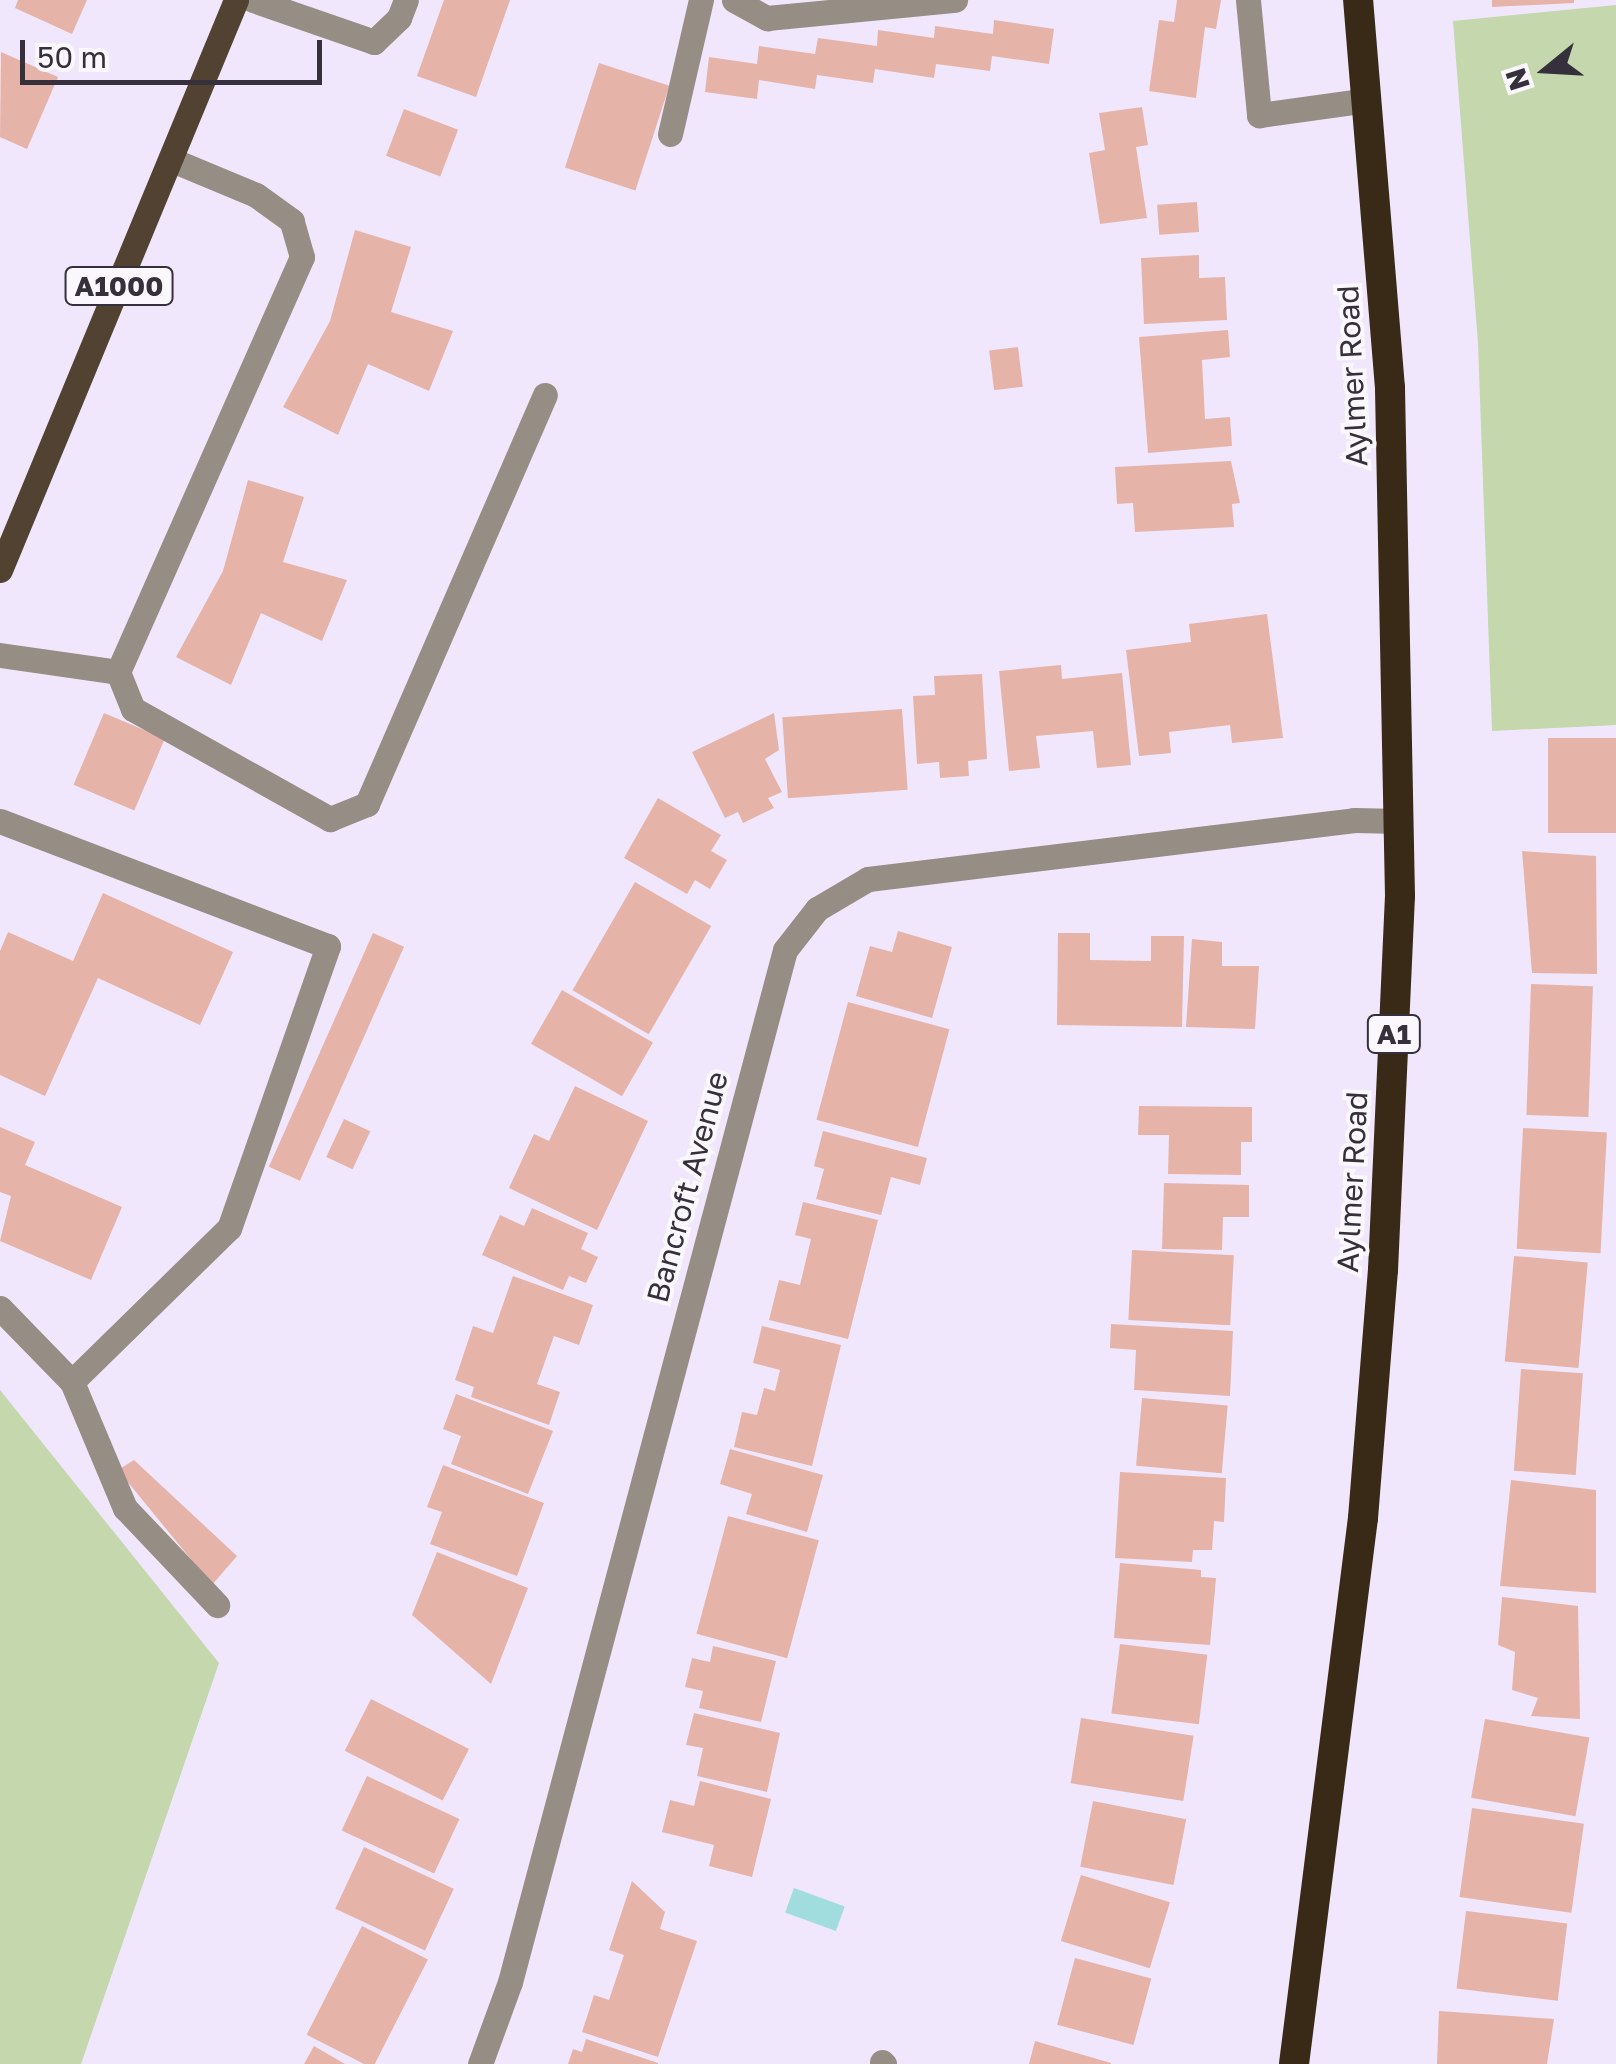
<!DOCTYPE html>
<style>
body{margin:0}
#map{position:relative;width:1616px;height:2064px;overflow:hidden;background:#f0e7fd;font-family:"Golos Text",sans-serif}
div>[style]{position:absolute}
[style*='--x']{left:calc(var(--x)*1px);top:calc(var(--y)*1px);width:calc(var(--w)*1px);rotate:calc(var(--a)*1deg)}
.green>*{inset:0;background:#c4d7ad}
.water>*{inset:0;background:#a1ddde;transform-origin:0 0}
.building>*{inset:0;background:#e6b3a9;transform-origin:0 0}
.minor>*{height:25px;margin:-12.5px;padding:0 12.5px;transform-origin:12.5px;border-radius:12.5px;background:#968d84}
.major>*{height:25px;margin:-12.5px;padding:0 12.5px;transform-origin:12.5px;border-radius:12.5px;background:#514232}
.highway>*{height:30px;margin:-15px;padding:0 15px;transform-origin:15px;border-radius:15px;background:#392917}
span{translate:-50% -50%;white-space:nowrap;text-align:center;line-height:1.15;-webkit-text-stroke:8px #faf8fd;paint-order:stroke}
.shield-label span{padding:2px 8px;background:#faf8fd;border:2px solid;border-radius:8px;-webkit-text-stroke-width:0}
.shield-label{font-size:28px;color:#35303b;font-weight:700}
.street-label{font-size:30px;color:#35303b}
.north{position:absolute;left:1496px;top:20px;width:100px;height:100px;-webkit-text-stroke:8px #faf8fd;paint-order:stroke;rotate:252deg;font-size:28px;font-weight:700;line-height:40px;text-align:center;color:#35303b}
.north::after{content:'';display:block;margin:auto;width:35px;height:45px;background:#35303b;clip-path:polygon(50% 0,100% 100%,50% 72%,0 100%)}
.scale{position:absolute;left:20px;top:40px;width:302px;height:45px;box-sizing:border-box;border:5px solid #35303b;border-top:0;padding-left:12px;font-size:30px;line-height:35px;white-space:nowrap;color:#35303b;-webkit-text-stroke:8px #faf8fd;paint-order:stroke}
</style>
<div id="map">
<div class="green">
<div style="clip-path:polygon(1616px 5px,1616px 725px,1492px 731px,1478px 343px,1453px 21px)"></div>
<div style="clip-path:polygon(0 1390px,219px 1663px,81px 2064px,0 2064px)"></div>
</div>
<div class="water">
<div style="left:794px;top:1888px;width:54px;height:26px;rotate:20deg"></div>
</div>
<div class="building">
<div style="clip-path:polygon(18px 0,87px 0,72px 34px,15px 8px)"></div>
<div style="clip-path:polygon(444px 0,510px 0,476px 97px,417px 76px)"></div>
<div style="clip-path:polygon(1177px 0,1221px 0,1216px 29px,1205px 27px,1196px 98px,1149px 91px,1159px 20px,1174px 22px)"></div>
<div style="clip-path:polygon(1492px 0,1574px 0,1574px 3px,1492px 7px)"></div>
<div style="clip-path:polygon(994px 20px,1054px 29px,1049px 64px,992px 56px,990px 71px,936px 64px,934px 78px,875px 69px,873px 83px,817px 75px,815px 89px,759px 80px,757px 99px,705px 92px,709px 57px,757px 64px,759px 46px,815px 54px,818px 38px,877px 46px,878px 30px,934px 38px,935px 26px,993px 34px)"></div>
<div style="clip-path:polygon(1px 52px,58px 77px,27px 149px,0 137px)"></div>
<div style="left:599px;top:63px;width:74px;height:110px;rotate:18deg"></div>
<div style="clip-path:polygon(1142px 107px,1148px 145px,1136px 147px,1147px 218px,1100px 224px,1089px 153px,1105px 150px,1099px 113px)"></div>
<div style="left:404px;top:109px;width:58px;height:50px;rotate:21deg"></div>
<div style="left:1197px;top:202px;width:30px;height:40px;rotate:86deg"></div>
<div style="clip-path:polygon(355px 230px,411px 247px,391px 312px,453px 331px,429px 391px,368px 364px,338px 435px,283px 407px,330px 321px)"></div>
<div style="clip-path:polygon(1199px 255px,1199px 278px,1225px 277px,1227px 320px,1144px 324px,1141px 258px)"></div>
<div style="clip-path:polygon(1228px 330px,1230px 357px,1202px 360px,1205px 419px,1230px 417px,1232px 446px,1148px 453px,1139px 337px)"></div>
<div style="left:1018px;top:347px;width:40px;height:29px;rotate:83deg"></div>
<div style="clip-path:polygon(1231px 461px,1240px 503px,1232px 504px,1234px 527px,1135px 532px,1133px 503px,1117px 504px,1115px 467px)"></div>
<div style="clip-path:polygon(248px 480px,304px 497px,283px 562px,347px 580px,322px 641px,261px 613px,231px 685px,176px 657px,223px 571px)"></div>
<div style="clip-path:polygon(1267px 614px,1283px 738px,1232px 743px,1230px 725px,1169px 732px,1171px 753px,1139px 756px,1126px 650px,1191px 642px,1189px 624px)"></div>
<div style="clip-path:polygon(1061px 665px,1062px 679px,1122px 673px,1131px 765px,1097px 768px,1093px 731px,1036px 736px,1040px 768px,1009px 771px,999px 671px)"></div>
<div style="clip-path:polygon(982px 674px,987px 759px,968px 761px,969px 776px,940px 778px,939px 762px,917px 764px,913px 696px,935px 695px,934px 676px)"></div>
<div style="left:902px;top:709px;width:81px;height:120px;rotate:86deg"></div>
<div style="left:104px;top:713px;width:66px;height:78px;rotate:23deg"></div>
<div style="clip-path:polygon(774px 713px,779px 750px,765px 759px,782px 792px,768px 798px,774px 808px,743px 823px,738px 812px,725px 818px,692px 752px)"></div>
<div style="left:1548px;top:738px;width:68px;height:95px"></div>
<div style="clip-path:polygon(658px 798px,721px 835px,711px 851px,727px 860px,710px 889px,695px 880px,687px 894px,624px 858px)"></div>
<div style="clip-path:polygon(1522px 851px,1596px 856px,1597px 974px,1532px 973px)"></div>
<div style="left:635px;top:882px;width:88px;height:125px;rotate:30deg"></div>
<div style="clip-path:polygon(103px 893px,233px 952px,200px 1025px,98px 978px,45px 1096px,0 1075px,0 951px,8px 932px,73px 961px)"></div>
<div style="clip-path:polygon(898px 931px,952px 947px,932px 1018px,856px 996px,870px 946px,892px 952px)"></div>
<div style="left:373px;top:933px;width:34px;height:256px;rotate:24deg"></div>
<div style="clip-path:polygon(1058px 933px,1090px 933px,1090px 960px,1151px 961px,1151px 936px,1184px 936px,1182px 1027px,1057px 1025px)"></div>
<div style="clip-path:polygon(1192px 939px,1222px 942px,1222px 966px,1259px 966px,1255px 1029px,1186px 1027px)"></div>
<div style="left:1531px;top:984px;width:62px;height:131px;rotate:2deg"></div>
<div style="left:562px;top:990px;width:105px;height:62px;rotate:30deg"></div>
<div style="left:848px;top:1002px;width:105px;height:122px;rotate:15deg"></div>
<div style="clip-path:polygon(575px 1086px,648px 1121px,597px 1230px,509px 1188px,534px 1134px,549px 1141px)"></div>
<div style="clip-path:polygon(1139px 1106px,1252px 1107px,1252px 1142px,1241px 1142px,1241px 1175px,1168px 1174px,1169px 1135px,1138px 1135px)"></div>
<div style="left:344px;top:1119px;width:29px;height:42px;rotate:25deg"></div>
<div style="clip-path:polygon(0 1127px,35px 1142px,25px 1165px,122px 1207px,91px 1280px,0 1241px,11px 1196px,0 1192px)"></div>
<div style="left:1523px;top:1128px;width:84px;height:121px;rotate:3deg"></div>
<div style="clip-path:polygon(823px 1131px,927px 1158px,920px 1185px,891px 1177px,881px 1215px,816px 1199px,824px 1169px,814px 1166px)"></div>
<div style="clip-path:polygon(1164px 1183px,1249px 1185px,1249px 1217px,1223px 1217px,1222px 1250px,1162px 1249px)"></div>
<div style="clip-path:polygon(803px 1202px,878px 1220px,848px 1339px,769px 1320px,779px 1280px,800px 1285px,811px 1239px,795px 1235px)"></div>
<div style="clip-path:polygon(532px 1208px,588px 1233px,581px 1249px,598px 1257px,586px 1283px,569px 1276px,563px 1290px,482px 1255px,500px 1215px,524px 1226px)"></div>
<div style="left:1132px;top:1250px;width:102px;height:70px;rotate:3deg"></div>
<div style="left:1514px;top:1256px;width:74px;height:106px;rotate:5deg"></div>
<div style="clip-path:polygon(513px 1276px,593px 1305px,579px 1345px,554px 1336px,537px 1384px,560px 1392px,549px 1425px,471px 1397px,474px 1387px,455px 1380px,473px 1326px,493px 1333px)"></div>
<div style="clip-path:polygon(1111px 1324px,1233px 1331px,1230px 1396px,1134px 1390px,1136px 1350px,1110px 1348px)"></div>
<div style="clip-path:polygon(762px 1326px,841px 1345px,812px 1466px,734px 1447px,742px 1412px,757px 1415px,764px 1388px,775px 1391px,780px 1370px,753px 1363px)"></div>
<div style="left:1521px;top:1369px;width:62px;height:102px;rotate:4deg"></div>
<div style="clip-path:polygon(456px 1394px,553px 1431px,528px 1494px,451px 1464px,461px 1436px,443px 1429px)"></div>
<div style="left:1142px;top:1398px;width:86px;height:68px;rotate:5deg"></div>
<div style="clip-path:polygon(730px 1449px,823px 1475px,807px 1532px,746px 1514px,752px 1494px,720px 1484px)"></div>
<div style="clip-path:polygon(134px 1460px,237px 1556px,212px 1585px,118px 1470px)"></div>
<div style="clip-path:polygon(443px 1465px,544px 1503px,517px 1576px,430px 1544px,442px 1512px,427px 1507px)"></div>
<div style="clip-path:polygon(1120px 1472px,1226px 1478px,1224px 1522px,1214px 1521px,1212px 1550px,1193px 1550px,1192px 1562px,1115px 1558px)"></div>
<div style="clip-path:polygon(1511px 1480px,1596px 1490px,1596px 1593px,1500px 1586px)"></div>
<div style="left:728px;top:1516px;width:94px;height:122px;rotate:15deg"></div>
<div style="clip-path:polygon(437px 1552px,528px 1588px,491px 1684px,412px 1615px)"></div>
<div style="clip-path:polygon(1120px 1563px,1201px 1570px,1201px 1577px,1216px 1578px,1210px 1645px,1114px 1638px)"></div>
<div style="clip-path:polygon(1502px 1597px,1578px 1606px,1580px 1719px,1531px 1716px,1538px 1698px,1512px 1690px,1515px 1652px,1498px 1645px)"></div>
<div style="left:1120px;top:1644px;width:88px;height:70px;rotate:7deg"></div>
<div style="clip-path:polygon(713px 1646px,776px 1661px,761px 1722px,699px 1708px,703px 1691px,685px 1687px,692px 1658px,710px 1662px)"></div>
<div style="left:371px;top:1699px;width:110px;height:58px;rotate:27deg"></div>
<div style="clip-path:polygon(694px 1713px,780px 1733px,767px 1792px,697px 1776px,703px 1748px,686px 1745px)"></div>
<div style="left:1081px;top:1718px;width:114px;height:66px;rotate:9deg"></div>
<div style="left:1485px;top:1719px;width:106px;height:80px;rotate:10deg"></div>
<div style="left:367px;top:1776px;width:102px;height:60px;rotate:25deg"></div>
<div style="clip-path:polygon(700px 1781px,771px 1799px,752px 1877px,709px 1866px,714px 1845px,662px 1832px,670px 1800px,694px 1806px)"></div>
<div style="left:1093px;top:1801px;width:95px;height:67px;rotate:11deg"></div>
<div style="left:1472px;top:1808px;width:113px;height:90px;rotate:8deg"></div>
<div style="left:364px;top:1847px;width:99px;height:68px;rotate:25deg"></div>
<div style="left:1081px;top:1875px;width:93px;height:69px;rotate:17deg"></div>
<div style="clip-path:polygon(632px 1881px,665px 1912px,660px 1929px,697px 1941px,658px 2057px,582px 2032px,594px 1995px,609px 2000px,624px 1955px,609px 1950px)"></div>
<div style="left:1466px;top:1911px;width:102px;height:78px;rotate:7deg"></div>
<div style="left:362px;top:1926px;width:74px;height:122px;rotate:27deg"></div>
<div style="left:1075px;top:1958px;width:79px;height:69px;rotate:15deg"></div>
<div style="clip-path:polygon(1439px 2011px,1554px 2019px,1547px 2064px,1437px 2064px)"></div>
<div style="clip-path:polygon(586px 2039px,658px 2063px,658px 2064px,568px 2064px,573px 2049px,582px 2052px)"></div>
<div style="clip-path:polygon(1035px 2041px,1111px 2063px,1111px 2064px,1029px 2064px)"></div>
<div style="clip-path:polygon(314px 2046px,345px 2064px,304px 2064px)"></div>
</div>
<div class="minor">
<div style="--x:253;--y:0;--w:128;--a:19.1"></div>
<div style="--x:374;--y:42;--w:35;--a:-44"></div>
<div style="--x:399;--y:18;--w:19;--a:-69"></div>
<div style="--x:734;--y:0;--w:38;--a:29"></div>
<div style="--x:767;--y:18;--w:189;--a:-5.5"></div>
<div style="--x:1248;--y:0;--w:116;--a:84.5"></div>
<div style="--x:1259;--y:115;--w:109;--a:-7.9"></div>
<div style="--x:670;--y:134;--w:138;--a:-77"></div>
<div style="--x:0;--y:655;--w:119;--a:8.2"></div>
<div style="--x:118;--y:672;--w:454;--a:-66.1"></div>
<div style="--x:302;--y:257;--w:37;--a:-106"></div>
<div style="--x:292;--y:221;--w:44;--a:-144.2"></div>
<div style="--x:256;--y:195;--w:91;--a:-157.4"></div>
<div style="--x:118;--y:672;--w:40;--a:68"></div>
<div style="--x:133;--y:709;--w:226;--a:29.2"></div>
<div style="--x:330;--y:819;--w:40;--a:-22"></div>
<div style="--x:367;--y:804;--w:446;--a:-66.5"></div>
<div style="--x:0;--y:821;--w:351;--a:20.9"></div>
<div style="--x:328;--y:946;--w:299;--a:109.3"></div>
<div style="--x:229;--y:1228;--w:220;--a:135.6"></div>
<div style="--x:0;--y:1308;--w:103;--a:45.8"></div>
<div style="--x:72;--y:1382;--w:137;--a:67.2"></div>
<div style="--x:125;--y:1508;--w:134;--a:46.5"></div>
<div style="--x:882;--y:2062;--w:3;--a:45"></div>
<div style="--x:480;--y:2064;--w:87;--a:-69.9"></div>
<div style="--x:510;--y:1982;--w:1068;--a:-75.08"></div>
<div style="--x:785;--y:950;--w:52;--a:-52"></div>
<div style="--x:817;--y:909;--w:59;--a:-30.5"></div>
<div style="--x:868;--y:879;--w:490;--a:-6.9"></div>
<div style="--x:1354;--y:820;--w:46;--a:1.2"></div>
</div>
<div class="major">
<div style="--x:0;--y:570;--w:617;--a:-67.51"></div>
</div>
<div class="highway">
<div style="--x:1294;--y:2064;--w:550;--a:-82.8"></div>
<div style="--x:1363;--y:1518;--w:249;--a:-85.4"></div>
<div style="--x:1383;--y:1270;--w:374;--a:-87.4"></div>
<div style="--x:1400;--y:896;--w:508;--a:-91.13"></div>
<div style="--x:1390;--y:388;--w:389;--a:-94.7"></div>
</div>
<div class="shield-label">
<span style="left:119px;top:286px">A1000</span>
<span style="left:1394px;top:1034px">A1</span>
</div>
<div class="street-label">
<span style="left:1352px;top:376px;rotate:-93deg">Aylmer Road</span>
<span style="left:1352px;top:1182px;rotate:-87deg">Aylmer Road</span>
<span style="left:687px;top:1187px;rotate:-75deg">Bancroft Avenue</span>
</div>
<div class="north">N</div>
<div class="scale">50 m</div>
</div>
